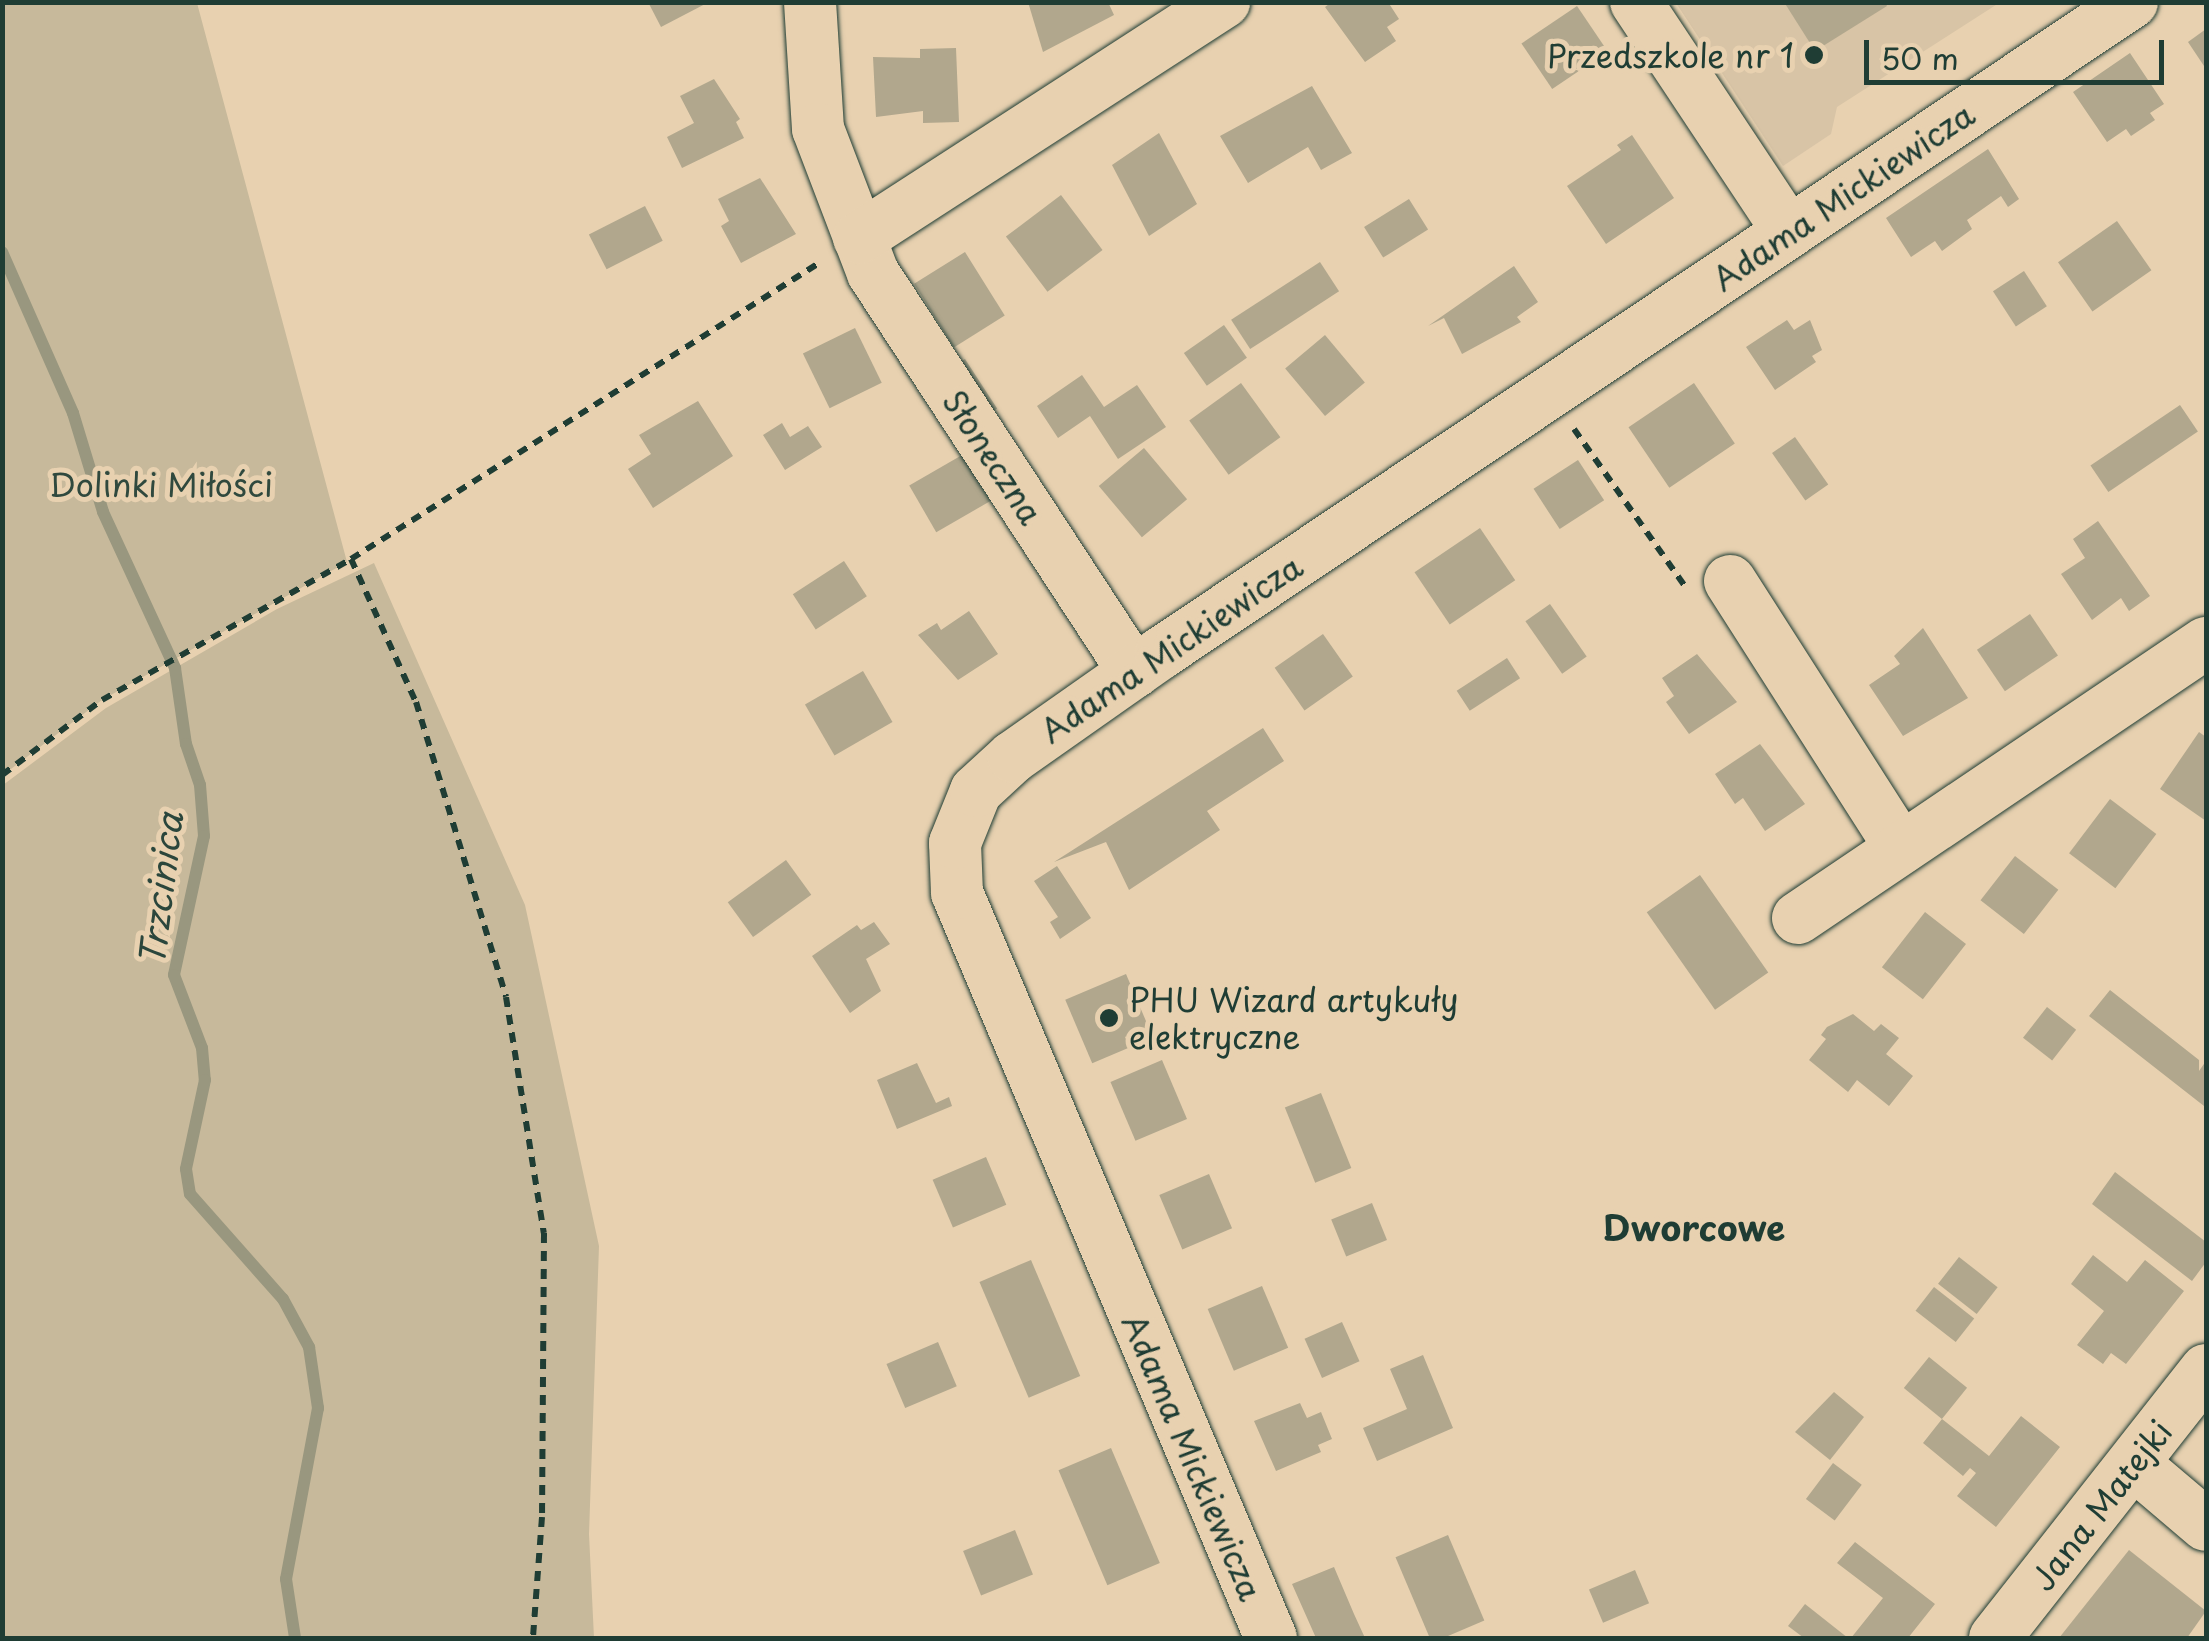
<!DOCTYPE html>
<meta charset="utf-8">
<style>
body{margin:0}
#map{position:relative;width:2209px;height:1641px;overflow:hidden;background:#e8d1b0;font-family:"Playpen Sans",sans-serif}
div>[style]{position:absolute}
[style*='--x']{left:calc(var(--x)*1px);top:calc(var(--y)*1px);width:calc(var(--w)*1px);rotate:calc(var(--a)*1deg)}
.built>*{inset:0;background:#d8c4a6}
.green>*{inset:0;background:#c7b99b}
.stream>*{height:12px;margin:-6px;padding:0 6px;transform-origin:6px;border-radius:6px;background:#99977f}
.building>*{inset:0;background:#b1a78d;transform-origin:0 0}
.path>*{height:6px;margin-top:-3px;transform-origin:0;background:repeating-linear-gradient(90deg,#1f3d34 0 10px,transparent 0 18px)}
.roads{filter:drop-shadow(0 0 2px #1f3d34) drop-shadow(0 0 2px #1f3d34)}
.minor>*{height:52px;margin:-26px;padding:0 26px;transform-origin:26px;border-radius:26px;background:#e8d1b0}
.dots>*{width:28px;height:28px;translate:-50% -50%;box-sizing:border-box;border:5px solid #e8d1b0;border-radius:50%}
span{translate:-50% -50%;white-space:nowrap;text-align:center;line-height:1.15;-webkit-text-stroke:10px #e8d1b0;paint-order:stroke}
.poi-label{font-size:32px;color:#1f3d34}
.right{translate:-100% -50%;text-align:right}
.left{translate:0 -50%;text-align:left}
.street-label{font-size:32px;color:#1f3d34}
.park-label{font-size:32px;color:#30493e}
.water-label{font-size:35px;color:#2b463c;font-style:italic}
.neighbourhood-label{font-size:35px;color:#1f3d34;font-weight:700}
.frame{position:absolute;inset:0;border:5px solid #1f3d34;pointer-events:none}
.scale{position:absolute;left:1864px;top:40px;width:300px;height:45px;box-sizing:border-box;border:5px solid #1f3d34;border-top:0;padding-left:12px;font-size:30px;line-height:35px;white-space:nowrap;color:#1f3d34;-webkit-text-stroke:8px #e8d1b0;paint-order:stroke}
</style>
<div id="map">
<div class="built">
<div style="clip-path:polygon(1676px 3px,1999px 3px,1837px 107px,1831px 134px,1783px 166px)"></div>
</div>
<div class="green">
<div style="clip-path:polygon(3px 2px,197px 3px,347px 562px,102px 700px,3px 775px)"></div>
<div style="clip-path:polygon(374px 563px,525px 905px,599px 1246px,589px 1534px,594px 1638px,3px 1638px,3px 785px,106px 708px,277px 609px)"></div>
</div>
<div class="stream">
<div style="--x:2;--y:252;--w:176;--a:66.2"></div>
<div style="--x:73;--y:413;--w:103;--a:73.1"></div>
<div style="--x:103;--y:512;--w:172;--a:65.2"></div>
<div style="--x:175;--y:668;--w:77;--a:81.8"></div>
<div style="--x:186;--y:744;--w:43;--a:71.1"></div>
<div style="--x:200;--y:785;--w:51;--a:85.5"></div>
<div style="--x:204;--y:836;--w:142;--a:102.2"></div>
<div style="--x:174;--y:975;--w:78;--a:69"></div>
<div style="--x:202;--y:1048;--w:32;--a:85"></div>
<div style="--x:205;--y:1080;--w:91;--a:102.1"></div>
<div style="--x:186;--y:1169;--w:25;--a:81"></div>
<div style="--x:190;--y:1194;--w:140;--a:48.5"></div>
<div style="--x:283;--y:1299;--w:55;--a:61.6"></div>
<div style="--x:309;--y:1347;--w:62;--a:81.6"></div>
<div style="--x:318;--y:1408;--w:174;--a:100.6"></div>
<div style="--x:286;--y:1579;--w:60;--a:81.3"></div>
</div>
<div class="building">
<div style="clip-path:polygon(648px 2px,709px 2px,661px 27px)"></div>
<div style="clip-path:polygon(1028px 2px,1108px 2px,1114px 15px,1043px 52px)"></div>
<div style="clip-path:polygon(1332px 2px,1388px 2px,1399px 19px,1387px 27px,1396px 41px,1365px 62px,1325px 7px)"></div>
<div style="clip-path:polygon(1784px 2px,1885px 2px,1887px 6px,1815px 51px)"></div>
<div style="left:1577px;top:6px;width:55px;height:67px;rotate:56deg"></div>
<div style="clip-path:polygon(2206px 29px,2206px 69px,2188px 42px)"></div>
<div style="clip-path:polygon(956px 48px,959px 122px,923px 123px,923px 111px,876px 117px,873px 57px,920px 58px,920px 49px)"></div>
<div style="clip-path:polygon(2130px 53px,2164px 104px,2150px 113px,2155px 120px,2131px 136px,2126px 129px,2107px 142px,2073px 92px)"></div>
<div style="clip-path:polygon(714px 79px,740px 119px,736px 122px,744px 138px,682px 168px,667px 137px,694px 123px,680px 96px)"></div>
<div style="clip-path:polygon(1312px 86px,1352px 153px,1321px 170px,1308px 147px,1248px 183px,1220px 136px)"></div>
<div style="clip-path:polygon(1159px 133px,1197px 204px,1149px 236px,1112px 165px)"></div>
<div style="clip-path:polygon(1632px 135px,1674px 198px,1606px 244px,1567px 186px,1621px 150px,1617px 145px)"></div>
<div style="clip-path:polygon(1988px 149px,2019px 199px,2008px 207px,2001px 196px,1967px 220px,1972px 229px,1942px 251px,1935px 241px,1911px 257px,1886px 218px)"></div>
<div style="clip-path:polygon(760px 178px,796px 234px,741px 263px,721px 226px,729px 221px,718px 199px)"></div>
<div style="left:1061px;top:195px;width:69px;height:69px;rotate:53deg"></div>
<div style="left:1409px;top:199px;width:36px;height:53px;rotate:58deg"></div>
<div style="left:645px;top:206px;width:39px;height:63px;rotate:63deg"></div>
<div style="left:2117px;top:221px;width:60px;height:72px;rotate:55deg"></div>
<div style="left:965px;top:252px;width:75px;height:60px;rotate:58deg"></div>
<div style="left:1320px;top:262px;width:35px;height:106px;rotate:57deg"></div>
<div style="clip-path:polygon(1514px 266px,1538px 302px,1517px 317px,1521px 322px,1462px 354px,1444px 318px,1428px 326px)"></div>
<div style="left:2024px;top:271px;width:42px;height:37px;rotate:57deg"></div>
<div style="clip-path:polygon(1787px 320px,1794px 330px,1810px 320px,1822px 350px,1812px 356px,1816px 362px,1775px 390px,1746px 347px)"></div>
<div style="left:1224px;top:325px;width:40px;height:49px;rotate:55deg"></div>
<div style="left:855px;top:328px;width:61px;height:58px;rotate:64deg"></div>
<div style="left:1325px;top:335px;width:62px;height:52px;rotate:50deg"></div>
<div style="left:965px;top:359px;width:59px;height:19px;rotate:57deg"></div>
<div style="clip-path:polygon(1082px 375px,1104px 407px,1137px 385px,1166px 427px,1118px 459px,1090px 416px,1058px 438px,1037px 406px)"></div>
<div style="left:1241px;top:383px;width:67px;height:64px;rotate:54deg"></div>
<div style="left:1694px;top:383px;width:73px;height:79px;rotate:56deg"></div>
<div style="clip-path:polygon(698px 401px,733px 456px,653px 508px,628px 469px,651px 454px,639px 435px)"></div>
<div style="left:2180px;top:405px;width:32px;height:108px;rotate:56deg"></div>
<div style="clip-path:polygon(782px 423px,790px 437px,808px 426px,822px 447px,785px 470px,763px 435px)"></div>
<div style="left:1795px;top:437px;width:58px;height:28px;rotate:55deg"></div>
<div style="left:1144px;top:448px;width:67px;height:59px;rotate:50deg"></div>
<div style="left:969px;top:451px;width:54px;height:69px;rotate:60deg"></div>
<div style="left:1578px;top:460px;width:48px;height:53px;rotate:57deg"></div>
<div style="clip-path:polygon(2098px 521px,2150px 596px,2129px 611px,2121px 598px,2092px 620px,2061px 574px,2085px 558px,2073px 539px)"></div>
<div style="left:1480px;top:528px;width:63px;height:79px;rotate:56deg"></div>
<div style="left:844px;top:561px;width:42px;height:61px;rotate:57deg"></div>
<div style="left:1550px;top:604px;width:64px;height:30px;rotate:55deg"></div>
<div style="clip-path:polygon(969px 611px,998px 654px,958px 680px,918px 635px,937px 623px,941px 630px)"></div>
<div style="left:2030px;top:614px;width:50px;height:64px;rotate:56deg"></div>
<div style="clip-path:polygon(1923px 628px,1968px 698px,1903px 736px,1869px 685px,1900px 664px,1894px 656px)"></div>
<div style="left:1323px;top:634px;width:52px;height:59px;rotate:55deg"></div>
<div style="clip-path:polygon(1697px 654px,1737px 702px,1689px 734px,1666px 702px,1674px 696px,1662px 678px)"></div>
<div style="left:1507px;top:658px;width:24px;height:60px;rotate:57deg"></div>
<div style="left:863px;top:671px;width:59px;height:67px;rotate:60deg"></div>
<div style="clip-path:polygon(1263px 728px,1284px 761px,1207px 811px,1220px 830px,1129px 890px,1106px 842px,1054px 862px)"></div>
<div style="clip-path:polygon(2199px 732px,2206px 737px,2206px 821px,2160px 789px)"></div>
<div style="clip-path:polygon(1760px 744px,1805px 804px,1765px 831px,1743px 798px,1735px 804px,1715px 774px)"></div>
<div style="left:2110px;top:799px;width:58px;height:68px;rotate:37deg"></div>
<div style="left:2015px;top:856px;width:55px;height:56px;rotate:38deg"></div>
<div style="left:786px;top:860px;width:43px;height:72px;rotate:54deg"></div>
<div style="clip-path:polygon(1057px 866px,1091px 918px,1060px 939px,1050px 922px,1058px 917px,1034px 881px)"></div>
<div style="left:1700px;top:875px;width:119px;height:65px;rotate:55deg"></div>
<div style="left:1925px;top:912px;width:52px;height:70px;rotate:38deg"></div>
<div style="clip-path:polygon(874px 922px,890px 944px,866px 959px,881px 991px,850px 1013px,812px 956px,857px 925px,861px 930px)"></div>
<div style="left:1126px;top:974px;width:69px;height:66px;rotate:67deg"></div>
<div style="clip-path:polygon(2110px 990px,2199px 1060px,2199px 1071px,2206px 1061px,2204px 1106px,2089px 1016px)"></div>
<div style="left:2047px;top:1007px;width:37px;height:39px;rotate:38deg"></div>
<div style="clip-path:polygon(1853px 1014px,1874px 1031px,1881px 1024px,1899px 1038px,1886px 1054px,1913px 1076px,1889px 1106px,1857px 1080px,1848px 1092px,1809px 1060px,1826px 1039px,1821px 1035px,1827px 1027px)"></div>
<div style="left:1162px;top:1060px;width:64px;height:56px;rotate:67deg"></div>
<div style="clip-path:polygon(917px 1063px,936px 1103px,949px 1097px,952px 1106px,897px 1129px,877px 1080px)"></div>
<div style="left:1321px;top:1093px;width:81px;height:39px;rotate:68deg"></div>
<div style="left:986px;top:1157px;width:52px;height:58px;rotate:67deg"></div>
<div style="clip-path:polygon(2115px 1172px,2206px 1242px,2206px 1262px,2192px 1281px,2092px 1204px)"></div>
<div style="left:1209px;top:1174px;width:59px;height:54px;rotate:67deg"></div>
<div style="left:1372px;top:1203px;width:40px;height:44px;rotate:68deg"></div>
<div style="clip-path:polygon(2093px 1255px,2127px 1282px,2145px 1260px,2184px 1291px,2126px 1364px,2111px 1353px,2103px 1364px,2077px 1345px,2104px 1311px,2071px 1284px)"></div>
<div style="left:1959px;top:1257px;width:49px;height:34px;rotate:38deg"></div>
<div style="left:1031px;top:1260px;width:126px;height:56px;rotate:67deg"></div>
<div style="left:1262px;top:1286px;width:67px;height:59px;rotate:67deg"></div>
<div style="left:1934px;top:1287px;width:51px;height:30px;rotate:38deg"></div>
<div style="left:1342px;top:1322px;width:43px;height:41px;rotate:66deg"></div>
<div style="left:938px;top:1342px;width:48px;height:56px;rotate:67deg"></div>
<div style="clip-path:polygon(1423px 1355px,1453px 1428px,1377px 1461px,1363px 1428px,1407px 1409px,1390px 1369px)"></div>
<div style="left:1929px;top:1357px;width:49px;height:40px;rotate:39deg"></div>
<div style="clip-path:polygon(1834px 1392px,1864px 1417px,1830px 1460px,1795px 1432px)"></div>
<div style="clip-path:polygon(1300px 1403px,1307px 1418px,1321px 1412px,1332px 1439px,1318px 1445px,1321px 1452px,1276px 1471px,1254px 1421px)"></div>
<div style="clip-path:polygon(2021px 1416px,2060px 1447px,1996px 1527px,1957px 1496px,1976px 1473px,1970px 1468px,1963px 1476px,1923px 1443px,1942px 1419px,1989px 1456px)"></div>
<div style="left:1111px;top:1448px;width:125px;height:57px;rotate:67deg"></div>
<div style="left:1833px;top:1463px;width:36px;height:45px;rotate:37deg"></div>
<div style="left:1015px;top:1530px;width:48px;height:56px;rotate:68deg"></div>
<div style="left:1448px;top:1535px;width:93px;height:57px;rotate:67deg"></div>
<div style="clip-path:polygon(1855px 1542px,1935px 1604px,1908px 1638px,1851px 1638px,1883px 1598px,1837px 1563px)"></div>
<div style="clip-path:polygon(2129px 1550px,2206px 1611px,2187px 1638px,2059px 1638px)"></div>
<div style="clip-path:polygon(1334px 1567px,1354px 1614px,1365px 1638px,1316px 1638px,1292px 1584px)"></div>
<div style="left:1635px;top:1570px;width:36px;height:50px;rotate:67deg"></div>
<div style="clip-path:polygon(1805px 1604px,1848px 1638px,1804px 1638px,1788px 1626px)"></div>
</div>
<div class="path">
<div style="--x:1574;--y:429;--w:191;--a:54.8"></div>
<div style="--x:351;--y:559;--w:157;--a:65.6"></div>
<div style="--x:416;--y:702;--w:308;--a:73"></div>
<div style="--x:506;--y:997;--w:239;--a:80.9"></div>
<div style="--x:544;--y:1233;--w:284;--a:90.4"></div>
<div style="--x:542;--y:1517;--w:121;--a:94.3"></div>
<div style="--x:2;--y:775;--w:125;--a:-36.9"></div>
<div style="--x:102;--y:700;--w:286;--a:-29.5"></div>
<div style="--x:351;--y:559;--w:554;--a:-32.31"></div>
</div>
<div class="roads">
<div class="minor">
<div style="--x:810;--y:2;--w:127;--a:86.4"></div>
<div style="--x:818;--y:129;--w:154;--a:69.1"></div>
<div style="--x:873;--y:273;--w:477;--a:56.8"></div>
<div style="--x:1636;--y:2;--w:276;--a:56.4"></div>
<div style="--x:859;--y:238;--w:435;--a:-32.9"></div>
<div style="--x:1730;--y:581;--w:317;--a:57.4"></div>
<div style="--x:1798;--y:918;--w:492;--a:-34"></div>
<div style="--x:2134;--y:1464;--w:94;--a:40.3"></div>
<div style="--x:1271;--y:1638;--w:808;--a:-112.85"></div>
<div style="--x:957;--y:893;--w:50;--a:-92.3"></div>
<div style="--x:955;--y:843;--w:56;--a:-68"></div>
<div style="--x:976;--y:791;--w:50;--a:-42.6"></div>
<div style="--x:1013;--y:757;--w:181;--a:-35.1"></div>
<div style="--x:1161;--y:653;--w:1169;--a:-33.84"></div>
<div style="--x:1995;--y:1638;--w:341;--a:-51.8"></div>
</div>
</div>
<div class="dots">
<div style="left:1814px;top:55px;background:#1f3d34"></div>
<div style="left:1109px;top:1018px;background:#1f3d34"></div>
</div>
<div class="poi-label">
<span class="right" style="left:1794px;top:55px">Przedszkole nr 1</span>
<span class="left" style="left:1129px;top:1018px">PHU Wizard artykuły<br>elektryczne</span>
</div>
<div class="street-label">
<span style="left:1843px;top:196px;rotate:-34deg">Adama Mickiewicza</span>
<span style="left:993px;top:457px;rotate:57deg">Słoneczna</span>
<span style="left:1171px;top:648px;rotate:-34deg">Adama Mickiewicza</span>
<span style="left:1193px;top:1457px;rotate:67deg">Adama Mickiewicza</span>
<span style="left:2101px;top:1505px;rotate:-52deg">Jana Matejki</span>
</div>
<div class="park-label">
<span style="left:161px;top:484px">Dolinki Miłości</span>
</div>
<div class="water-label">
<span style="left:160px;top:889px;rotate:-83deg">Trzcinica</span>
</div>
<div class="neighbourhood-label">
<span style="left:1694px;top:1227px">Dworcowe</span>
</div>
<div class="frame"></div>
<div class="scale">50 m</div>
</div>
